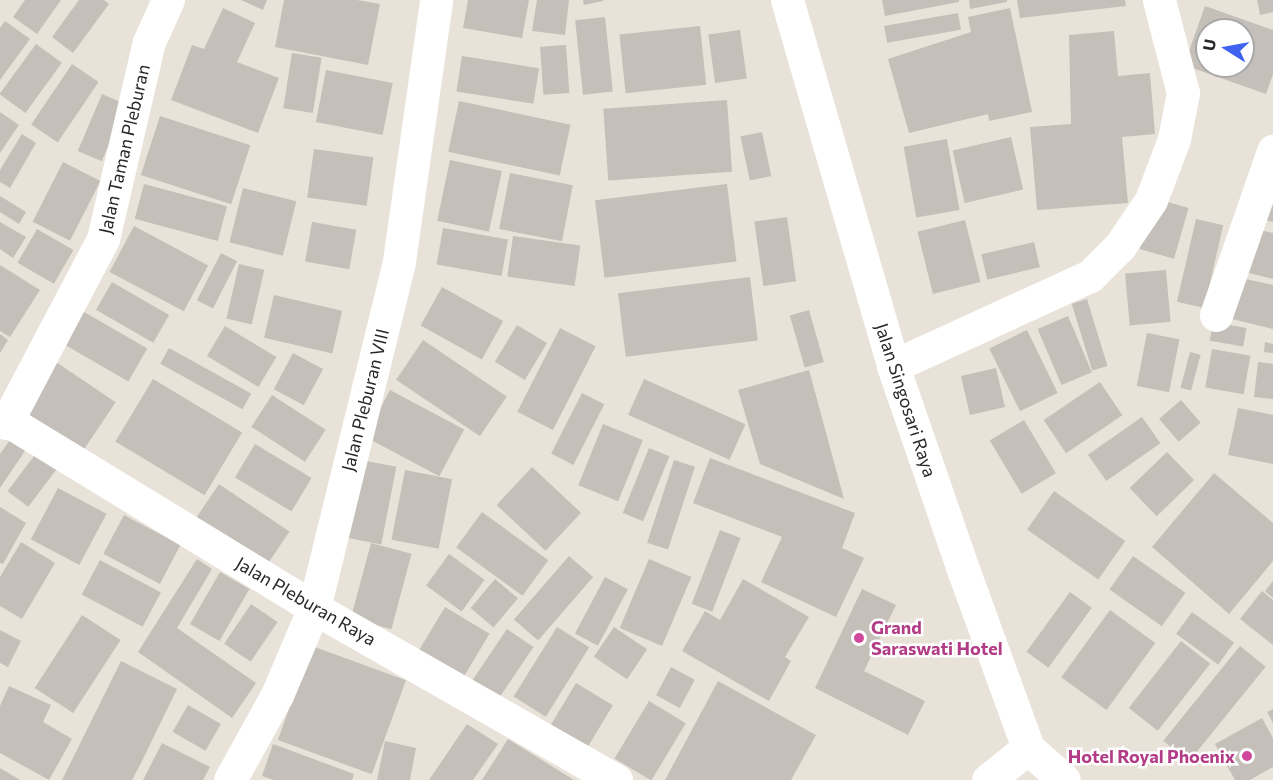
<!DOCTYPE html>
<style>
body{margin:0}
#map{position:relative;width:1273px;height:780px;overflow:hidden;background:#e9e2d9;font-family:Commissioner,sans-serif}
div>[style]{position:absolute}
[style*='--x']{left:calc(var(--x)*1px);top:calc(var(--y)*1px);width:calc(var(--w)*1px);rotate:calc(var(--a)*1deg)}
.building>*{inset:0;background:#c4bfb9;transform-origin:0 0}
.minor>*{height:33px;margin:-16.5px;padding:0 16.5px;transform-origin:16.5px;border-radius:16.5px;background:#fff}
.secondary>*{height:33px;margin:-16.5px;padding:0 16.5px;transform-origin:16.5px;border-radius:16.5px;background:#fff}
.dots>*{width:16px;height:16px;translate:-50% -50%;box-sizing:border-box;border:3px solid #fff;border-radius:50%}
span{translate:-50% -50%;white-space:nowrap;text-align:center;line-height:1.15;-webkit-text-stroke:5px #fff;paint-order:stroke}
.street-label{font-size:18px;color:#272727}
.hotel-label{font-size:18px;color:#b23c85;font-weight:700}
.left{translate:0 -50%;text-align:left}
.right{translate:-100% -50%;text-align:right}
.north{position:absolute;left:1195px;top:18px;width:60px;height:60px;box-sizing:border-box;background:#fff;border:2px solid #a9a9a9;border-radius:50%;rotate:281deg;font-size:16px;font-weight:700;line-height:24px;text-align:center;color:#272727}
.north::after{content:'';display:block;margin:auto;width:21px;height:27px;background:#3f63f0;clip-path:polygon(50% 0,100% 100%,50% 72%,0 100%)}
</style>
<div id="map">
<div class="building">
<div style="clip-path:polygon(25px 0,61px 0,37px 34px,13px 17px)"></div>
<div style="clip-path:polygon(79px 0,104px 0,109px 4px,73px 53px,52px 37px)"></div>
<div style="clip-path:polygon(241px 0,267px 0,263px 10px)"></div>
<div style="clip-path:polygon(284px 0,357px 0,380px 4px,368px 65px,275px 47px)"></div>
<div style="clip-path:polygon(468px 0,529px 0,522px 38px,463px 28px)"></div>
<div style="clip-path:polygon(537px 0,569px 0,565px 35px,532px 31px)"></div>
<div style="clip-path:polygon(583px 0,603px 0,603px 1px,584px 5px)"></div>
<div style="clip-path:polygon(882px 0,959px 0,959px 2px,885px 16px)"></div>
<div style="clip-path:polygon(969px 0,1007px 0,1007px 2px,970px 9px)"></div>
<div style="clip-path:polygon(1017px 0,1125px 0,1126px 6px,1020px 18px)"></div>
<div style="clip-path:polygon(1257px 0,1273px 0,1273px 12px,1260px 15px)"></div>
<div style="clip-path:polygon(evenodd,1205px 6px,1273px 30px,1273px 74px,1266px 94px,1184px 65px,1205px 6px,1207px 30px,1243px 30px,1243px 66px,1207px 66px,1207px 30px)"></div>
<div style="clip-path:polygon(223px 8px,255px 23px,237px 62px,279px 78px,258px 133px,171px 100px,192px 45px,204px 49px)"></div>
<div style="clip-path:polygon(1010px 8px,1032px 112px,989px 121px,988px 114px,909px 133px,888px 59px,971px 32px,968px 17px)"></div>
<div style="left:958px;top:13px;width:17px;height:75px;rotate:80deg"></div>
<div style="left:605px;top:17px;width:75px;height:30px;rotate:84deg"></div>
<div style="clip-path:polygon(5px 21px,30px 39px,0 80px,0 28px)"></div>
<div style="left:700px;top:26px;width:59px;height:81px;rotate:84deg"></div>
<div style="left:740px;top:30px;width:49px;height:32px;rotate:82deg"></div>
<div style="clip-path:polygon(1114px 31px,1118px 76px,1150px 73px,1155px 134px,1122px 137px,1128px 203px,1037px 210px,1030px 127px,1071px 124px,1069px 35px)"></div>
<div style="left:36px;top:44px;width:32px;height:62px;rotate:36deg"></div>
<div style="left:566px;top:45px;width:48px;height:26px;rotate:86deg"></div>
<div style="left:292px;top:53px;width:30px;height:56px;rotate:9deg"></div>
<div style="left:462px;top:56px;width:78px;height:36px;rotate:9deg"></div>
<div style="left:72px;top:64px;width:32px;height:73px;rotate:34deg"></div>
<div style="left:326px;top:70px;width:68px;height:53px;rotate:11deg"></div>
<div style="left:102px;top:94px;width:26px;height:62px;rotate:23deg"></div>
<div style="left:727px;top:100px;width:72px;height:124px;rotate:86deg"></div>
<div style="left:459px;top:101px;width:114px;height:52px;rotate:12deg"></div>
<div style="clip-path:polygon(0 112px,19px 125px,0 153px)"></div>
<div style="left:160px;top:116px;width:95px;height:62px;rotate:18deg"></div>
<div style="left:762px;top:132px;width:45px;height:22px;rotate:78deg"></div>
<div style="clip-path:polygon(22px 134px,36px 143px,10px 188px,0 182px,0 170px)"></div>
<div style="left:1011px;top:137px;width:54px;height:60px;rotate:77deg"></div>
<div style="left:947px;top:139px;width:72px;height:44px;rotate:80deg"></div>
<div style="left:314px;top:149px;width:60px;height:49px;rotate:8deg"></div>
<div style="left:450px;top:160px;width:53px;height:62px;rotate:12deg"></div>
<div style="left:63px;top:162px;width:42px;height:67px;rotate:27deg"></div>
<div style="left:510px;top:173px;width:64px;height:57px;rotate:11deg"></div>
<div style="left:144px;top:184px;width:86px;height:36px;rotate:15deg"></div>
<div style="left:727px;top:184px;width:78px;height:133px;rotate:83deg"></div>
<div style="left:243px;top:188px;width:55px;height:56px;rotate:14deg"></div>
<div style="clip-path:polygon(1273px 191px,1273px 222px,1259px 219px)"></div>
<div style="clip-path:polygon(0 196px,26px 212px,19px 224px,0 212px)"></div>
<div style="left:1154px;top:198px;width:36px;height:53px;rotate:16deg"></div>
<div style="left:787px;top:217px;width:65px;height:33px;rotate:82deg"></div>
<div style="left:1196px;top:219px;width:28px;height:85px;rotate:13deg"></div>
<div style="left:965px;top:220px;width:64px;height:49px;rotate:76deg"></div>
<div style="clip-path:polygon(0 222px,26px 237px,13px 258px,0 249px)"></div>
<div style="left:312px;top:222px;width:45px;height:40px;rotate:10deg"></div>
<div style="left:134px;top:226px;width:84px;height:52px;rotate:28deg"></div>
<div style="left:443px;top:228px;width:66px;height:37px;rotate:10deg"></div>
<div style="clip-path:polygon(1251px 228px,1273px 233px,1273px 279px,1241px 271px)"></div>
<div style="left:37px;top:229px;width:42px;height:39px;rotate:30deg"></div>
<div style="left:513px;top:236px;width:68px;height:41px;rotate:8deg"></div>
<div style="left:1034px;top:242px;width:26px;height:54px;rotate:77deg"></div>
<div style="left:221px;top:253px;width:18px;height:53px;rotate:27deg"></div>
<div style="left:239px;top:264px;width:26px;height:56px;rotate:13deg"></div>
<div style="clip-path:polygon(0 265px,40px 290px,10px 337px,0 331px)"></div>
<div style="left:1166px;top:270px;width:52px;height:41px;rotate:85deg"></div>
<div style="clip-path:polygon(1232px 276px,1273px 285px,1273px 329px,1224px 317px)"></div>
<div style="left:750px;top:277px;width:64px;height:133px;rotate:83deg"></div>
<div style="left:112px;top:282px;width:66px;height:32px;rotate:30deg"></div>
<div style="left:442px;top:287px;width:70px;height:44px;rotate:29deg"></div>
<div style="left:274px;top:295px;width:70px;height:44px;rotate:13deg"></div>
<div style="left:1087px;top:299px;width:70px;height:16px;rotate:73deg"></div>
<div style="left:72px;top:305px;width:87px;height:38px;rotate:30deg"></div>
<div style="left:809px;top:310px;width:54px;height:20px;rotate:74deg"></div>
<div style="left:1068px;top:316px;width:61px;height:33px;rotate:67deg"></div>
<div style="left:1213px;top:322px;width:34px;height:19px;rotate:10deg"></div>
<div style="left:517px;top:325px;width:35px;height:43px;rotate:31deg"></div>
<div style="left:225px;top:326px;width:60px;height:35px;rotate:31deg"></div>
<div style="left:560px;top:328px;width:40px;height:94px;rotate:27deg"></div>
<div style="left:1027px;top:330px;width:70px;height:42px;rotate:64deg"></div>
<div style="left:1147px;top:333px;width:33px;height:54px;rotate:11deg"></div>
<div style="clip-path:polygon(0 334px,8px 340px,0 353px)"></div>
<div style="left:423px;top:340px;width:101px;height:48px;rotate:34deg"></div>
<div style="clip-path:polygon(1265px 342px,1273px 344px,1273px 353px,1264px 352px)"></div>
<div style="left:169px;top:348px;width:94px;height:18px;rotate:29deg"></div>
<div style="left:1212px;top:349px;width:39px;height:39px;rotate:10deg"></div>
<div style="left:1190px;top:352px;width:11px;height:37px;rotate:15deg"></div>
<div style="left:293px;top:353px;width:34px;height:41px;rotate:28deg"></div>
<div style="left:56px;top:362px;width:72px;height:59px;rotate:34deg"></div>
<div style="clip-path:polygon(1258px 362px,1273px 364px,1273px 399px,1254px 397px)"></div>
<div style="left:996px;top:368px;width:40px;height:36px;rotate:77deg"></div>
<div style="clip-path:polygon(809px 370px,844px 499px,760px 464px,738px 390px)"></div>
<div style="left:153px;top:379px;width:104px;height:73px;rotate:31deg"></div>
<div style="left:644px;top:379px;width:111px;height:39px;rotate:24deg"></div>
<div style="left:1100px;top:382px;width:40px;height:68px;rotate:56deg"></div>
<div style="left:390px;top:390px;width:84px;height:53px;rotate:28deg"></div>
<div style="left:582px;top:393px;width:25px;height:68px;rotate:27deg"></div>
<div style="left:272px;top:395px;width:64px;height:38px;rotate:33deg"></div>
<div style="left:1181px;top:400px;width:30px;height:29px;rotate:49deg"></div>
<div style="clip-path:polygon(1238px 408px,1273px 415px,1273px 464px,1228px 455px)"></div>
<div style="left:1142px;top:417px;width:32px;height:66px;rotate:55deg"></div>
<div style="left:1024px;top:420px;width:62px;height:40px;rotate:59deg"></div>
<div style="left:603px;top:424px;width:43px;height:66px;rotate:22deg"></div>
<div style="clip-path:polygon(12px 437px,27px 448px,0 488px,0 454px)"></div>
<div style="left:255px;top:444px;width:66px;height:39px;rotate:31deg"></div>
<div style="left:649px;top:448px;width:22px;height:70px;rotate:22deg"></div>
<div style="left:37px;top:452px;width:26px;height:49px;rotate:37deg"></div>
<div style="left:1167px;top:452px;width:39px;height:52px;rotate:46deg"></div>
<div style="clip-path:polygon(710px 458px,855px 513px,842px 548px,864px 558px,836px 617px,761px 582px,782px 537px,693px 503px)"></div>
<div style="left:361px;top:460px;width:36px;height:79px;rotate:11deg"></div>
<div style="left:674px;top:460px;width:22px;height:87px;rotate:18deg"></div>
<div style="left:532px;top:467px;width:67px;height:52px;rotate:43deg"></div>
<div style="left:405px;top:470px;width:48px;height:71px;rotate:11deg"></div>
<div style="clip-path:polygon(1214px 473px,1273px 523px,1273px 561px,1229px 614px,1152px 547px)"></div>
<div style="left:219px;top:484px;width:85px;height:46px;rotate:34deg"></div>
<div style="left:58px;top:488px;width:55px;height:58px;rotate:28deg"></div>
<div style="left:1054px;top:491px;width:87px;height:47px;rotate:35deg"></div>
<div style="clip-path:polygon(0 507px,26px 523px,3px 564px,0 563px)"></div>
<div style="left:482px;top:512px;width:82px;height:44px;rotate:36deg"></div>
<div style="left:124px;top:515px;width:64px;height:44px;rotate:28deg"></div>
<div style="left:720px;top:530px;width:22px;height:79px;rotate:21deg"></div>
<div style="clip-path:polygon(21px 542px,55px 563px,22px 619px,0 606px,0 577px)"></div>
<div style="left:371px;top:543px;width:42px;height:78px;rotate:15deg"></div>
<div style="left:449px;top:554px;width:44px;height:39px;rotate:36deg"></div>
<div style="left:569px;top:556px;width:32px;height:84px;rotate:41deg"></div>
<div style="left:1133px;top:556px;width:64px;height:41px;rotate:35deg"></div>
<div style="clip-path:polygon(197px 559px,212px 569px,177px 628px,256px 683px,232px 718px,138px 652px)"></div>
<div style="left:649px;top:559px;width:46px;height:75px;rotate:23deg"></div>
<div style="left:100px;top:560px;width:69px;height:39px;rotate:28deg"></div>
<div style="left:220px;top:572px;width:34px;height:60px;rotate:30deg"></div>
<div style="left:605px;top:577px;width:26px;height:64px;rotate:28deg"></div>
<div style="left:495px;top:579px;width:30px;height:38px;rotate:40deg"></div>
<div style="clip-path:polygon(743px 579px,809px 617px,785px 657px,791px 661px,769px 701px,682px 651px,705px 611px,720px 620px)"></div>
<div style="clip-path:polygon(1273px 581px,1273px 598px,1265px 591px)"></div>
<div style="clip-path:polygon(862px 589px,896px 605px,864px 671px,925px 701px,908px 735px,815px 688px)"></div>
<div style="clip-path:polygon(1262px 591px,1273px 600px,1273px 645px,1240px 619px)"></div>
<div style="left:1070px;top:592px;width:27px;height:74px;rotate:36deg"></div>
<div style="left:251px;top:604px;width:32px;height:48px;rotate:34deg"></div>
<div style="left:445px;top:607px;width:52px;height:56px;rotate:31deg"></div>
<div style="left:1110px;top:610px;width:56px;height:83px;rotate:36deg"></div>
<div style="left:1192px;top:612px;width:52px;height:27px;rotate:36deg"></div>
<div style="left:82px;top:615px;width:46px;height:87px;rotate:33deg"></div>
<div style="left:557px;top:627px;width:38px;height:82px;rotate:32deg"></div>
<div style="left:614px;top:627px;width:40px;height:36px;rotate:34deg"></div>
<div style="left:507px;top:629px;width:32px;height:64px;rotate:34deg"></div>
<div style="clip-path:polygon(0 630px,21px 641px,8px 667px,0 663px)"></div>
<div style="left:1181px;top:641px;width:37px;height:85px;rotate:38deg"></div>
<div style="left:312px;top:646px;width:100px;height:100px;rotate:20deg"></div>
<div style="left:1240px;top:646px;width:33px;height:122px;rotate:39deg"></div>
<div style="clip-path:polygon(121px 661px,177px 689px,142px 761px,132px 780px,62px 780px)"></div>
<div style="left:671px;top:667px;width:27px;height:32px;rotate:28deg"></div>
<div style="clip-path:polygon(718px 681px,816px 735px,791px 780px,665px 780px)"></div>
<div style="left:576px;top:683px;width:43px;height:53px;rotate:31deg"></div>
<div style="clip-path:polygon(9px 686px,51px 705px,43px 722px,72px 739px,49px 780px,0 753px,0 706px)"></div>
<div style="left:649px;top:701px;width:43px;height:67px;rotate:31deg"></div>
<div style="left:188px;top:705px;width:38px;height:31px;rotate:30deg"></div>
<div style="clip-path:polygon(1273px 709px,1273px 723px,1267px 712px)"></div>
<div style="clip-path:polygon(1262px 718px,1273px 738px,1273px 767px,1250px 780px,1235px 780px,1215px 744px)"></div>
<div style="clip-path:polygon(467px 724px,498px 744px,473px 780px,429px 780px)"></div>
<div style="clip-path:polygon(508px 739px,574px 780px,482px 780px)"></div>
<div style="clip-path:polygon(385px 741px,416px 748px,410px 780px,377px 780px)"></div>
<div style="clip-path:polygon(162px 743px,210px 767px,203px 780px,143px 780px)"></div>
<div style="clip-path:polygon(273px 744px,354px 774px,352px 780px,274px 780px,262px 776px)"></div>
<div style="clip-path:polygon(0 768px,20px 780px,0 780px)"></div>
</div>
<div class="minor">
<div style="--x:1216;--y:315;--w:174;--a:-70.8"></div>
<div style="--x:893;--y:366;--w:217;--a:-24.6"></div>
<div style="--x:1090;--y:276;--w:42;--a:-45"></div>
<div style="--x:1120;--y:246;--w:55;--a:-56"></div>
<div style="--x:1151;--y:200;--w:65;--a:-69.3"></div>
<div style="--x:1174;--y:139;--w:47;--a:-78.9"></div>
<div style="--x:1183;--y:93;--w:96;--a:-104.5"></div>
<div style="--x:0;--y:416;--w:368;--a:31.4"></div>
<div style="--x:314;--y:608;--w:348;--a:29.7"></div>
<div style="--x:6;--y:423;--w:208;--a:-62.2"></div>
<div style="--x:103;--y:239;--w:202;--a:-76.9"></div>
<div style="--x:149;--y:42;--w:46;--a:-65.7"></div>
<div style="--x:230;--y:780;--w:97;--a:-61.1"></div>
<div style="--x:277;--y:695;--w:95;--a:-67"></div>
<div style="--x:314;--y:608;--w:357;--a:-76.2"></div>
<div style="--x:399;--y:261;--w:264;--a:-81.9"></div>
</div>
<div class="secondary">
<div style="--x:787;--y:0;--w:381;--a:73.8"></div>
<div style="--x:893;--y:366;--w:218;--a:71"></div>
<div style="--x:964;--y:572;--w:187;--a:70"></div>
<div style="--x:1028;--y:748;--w:48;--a:41.6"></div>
<div style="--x:988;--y:780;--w:51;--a:-38.7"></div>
</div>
<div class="dots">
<div style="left:859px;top:638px;background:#d1479c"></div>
<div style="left:1247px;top:756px;background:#d1479c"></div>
</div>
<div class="street-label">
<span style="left:124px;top:149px;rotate:-77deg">Jalan Taman Pleburan</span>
<span style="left:365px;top:400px;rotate:-76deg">Jalan Pleburan VIII</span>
<span style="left:906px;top:400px;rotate:72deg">Jalan Singosari Raya</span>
<span style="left:306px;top:601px;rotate:30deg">Jalan Pleburan Raya</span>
</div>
<div class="hotel-label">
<span class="left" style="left:871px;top:638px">Grand<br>Saraswati Hotel</span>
<span class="right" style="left:1235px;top:756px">Hotel Royal Phoenix</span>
</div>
<div class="north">U</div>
</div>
